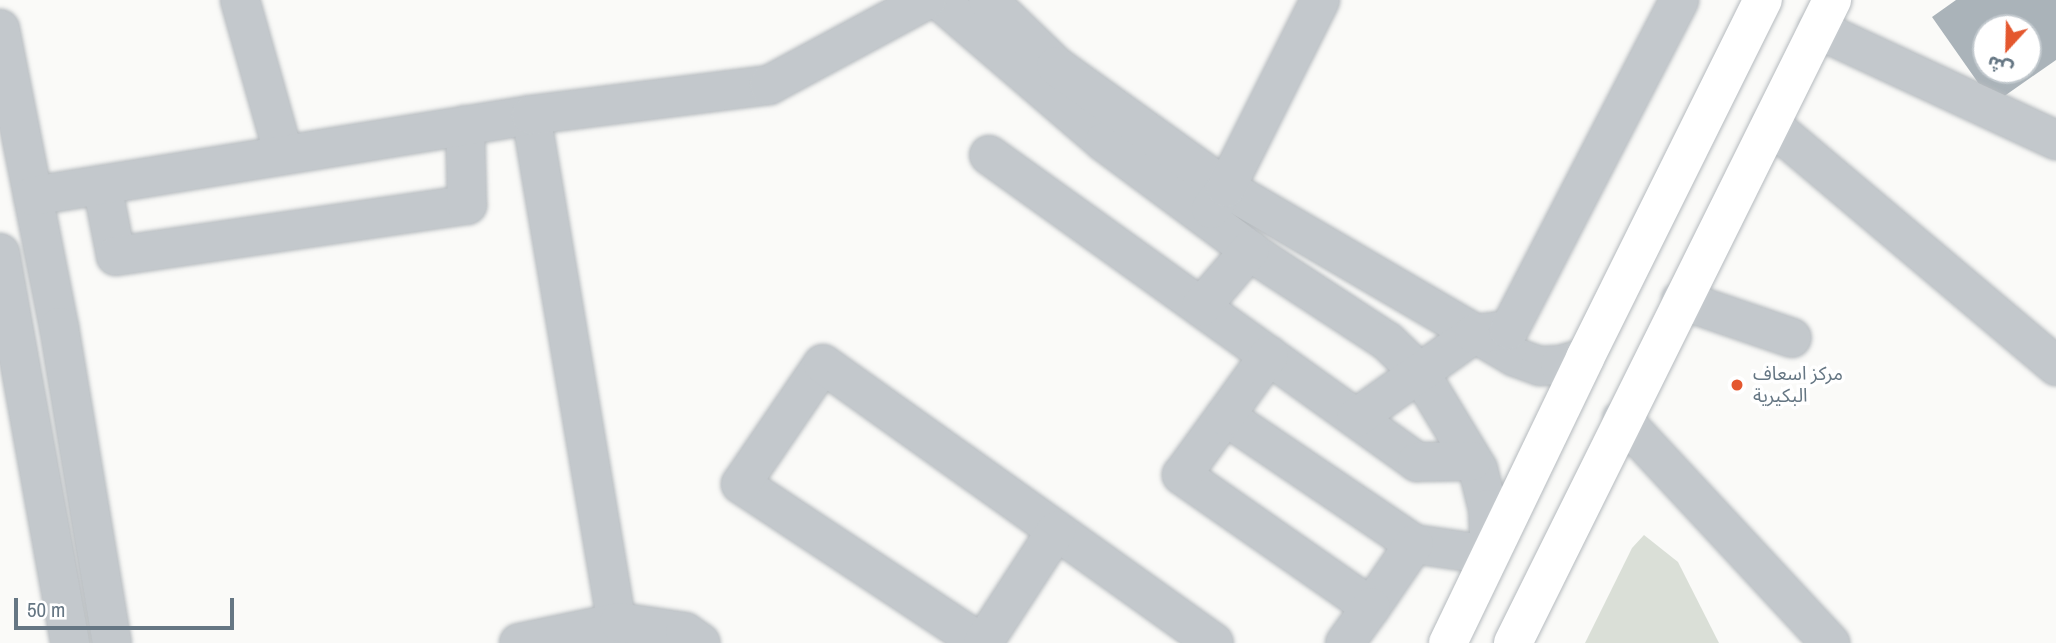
<!DOCTYPE html>
<meta charset="utf-8">
<style>
body{margin:0}
#map{position:relative;width:2056px;height:643px;overflow:hidden;background:#fafaf8;font-family:"Archivo Narrow","Noto Sans Arabic",sans-serif}
div>[style]{position:absolute}
[style*='--x']{left:calc(var(--x)*1px);top:calc(var(--y)*1px);width:calc(var(--w)*1px);rotate:calc(var(--a)*1deg)}
.green>*{inset:0;background:#dadfd7}
.building>*{inset:0;background:#aab3b9}
.roads{filter:drop-shadow(0 0 2px #b5babe) drop-shadow(0 0 2px #b5babe)}
.minor>*{height:38px;margin:-19px;padding:0 19px;transform-origin:19px;border-radius:19px;background:#c3c8cc}
.major>*{height:38px;margin:-19px;padding:0 19px;transform-origin:19px;border-radius:19px;background:#fff}
.dots>*{width:19px;height:19px;translate:-50% -50%;box-sizing:border-box;border:4px solid #fff;border-radius:50%}
span{translate:-50% -50%;white-space:nowrap;text-align:center;line-height:1.15;-webkit-text-stroke:7px #fff;paint-order:stroke}
.poi-label{font-size:19px;color:#657683}
.left{translate:0 -50%;text-align:left}
.north{position:absolute;left:1972px;top:14px;width:70px;height:70px;box-sizing:border-box;background:#fff;border:2px solid #c1c8cd;border-radius:50%;rotate:202deg;font-size:19px;font-weight:700;line-height:28px;text-align:center;color:#657683}
.north::after{content:'';display:block;margin:auto;width:24px;height:32px;background:#e4572e;clip-path:polygon(50% 0,100% 100%,50% 72%,0 100%)}
.scale{position:absolute;left:14px;top:598px;width:220px;height:32px;box-sizing:border-box;border:4px solid #657683;border-top:0;padding-left:9px;font-size:21px;line-height:24px;white-space:nowrap;color:#657683;-webkit-text-stroke:5px #fff;paint-order:stroke}
</style>
<div id="map">
<div class="green">
<div style="clip-path:polygon(1644px 535px,1678px 562px,1719px 643px,1585px 643px,1632px 548px)"></div>
</div>
<div class="building">
<div style="clip-path:polygon(evenodd,1956px 0,2056px 0,2056px 60px,1993px 104px,1932px 17px,1956px 0,1986px 28px,2028px 28px,2028px 70px,1986px 70px,1986px 28px)"></div>
</div>
<div class="roads">
<div class="minor">
<div style="--x:240;--y:0;--w:161;--a:74.2"></div>
<div style="--x:939;--y:0;--w:218;--a:40.7"></div>
<div style="--x:1104;--y:142;--w:198;--a:36.6"></div>
<div style="--x:1263;--y:260;--w:148;--a:33.2"></div>
<div style="--x:1387;--y:341;--w:46;--a:44.1"></div>
<div style="--x:1420;--y:373;--w:112;--a:58.9"></div>
<div style="--x:1478;--y:469;--w:41;--a:76"></div>
<div style="--x:1488;--y:509;--w:46;--a:87.5"></div>
<div style="--x:1490;--y:555;--w:77;--a:-171.8"></div>
<div style="--x:988;--y:0;--w:95;--a:44.1"></div>
<div style="--x:1056;--y:66;--w:209;--a:35.7"></div>
<div style="--x:1226;--y:188;--w:335;--a:30.3"></div>
<div style="--x:1515;--y:357;--w:27;--a:20"></div>
<div style="--x:1540;--y:366;--w:20;--a:-3"></div>
<div style="--x:1560;--y:365;--w:26;--a:-16"></div>
<div style="--x:0;--y:29;--w:304;--a:78.8"></div>
<div style="--x:59;--y:327;--w:320;--a:80.5"></div>
<div style="--x:1817;--y:29;--w:264;--a:24.9"></div>
<div style="--x:531;--y:115;--w:535;--a:80.43"></div>
<div style="--x:1770;--y:124;--w:375;--a:40.2"></div>
<div style="--x:989;--y:155;--w:527;--a:35.65"></div>
<div style="--x:1417;--y:462;--w:55;--a:-1"></div>
<div style="--x:102;--y:185;--w:72;--a:78.8"></div>
<div style="--x:116;--y:256;--w:355;--a:-8.3"></div>
<div style="--x:467;--y:205;--w:80;--a:-91.4"></div>
<div style="--x:33;--y:196;--w:505;--a:-9.24"></div>
<div style="--x:531;--y:115;--w:240;--a:-7.2"></div>
<div style="--x:769;--y:85;--w:179;--a:-28.3"></div>
<div style="--x:1211;--y:209;--w:26;--a:-54"></div>
<div style="--x:1226;--y:188;--w:210;--a:-63.4"></div>
<div style="--x:0;--y:253;--w:396;--a:79.8"></div>
<div style="--x:1681;--y:300;--w:117;--a:18.9"></div>
<div style="--x:1201;--y:307;--w:75;--a:-49.3"></div>
<div style="--x:1225;--y:416;--w:228;--a:34.1"></div>
<div style="--x:1414;--y:544;--w:76;--a:124.3"></div>
<div style="--x:1371;--y:607;--w:231;--a:-145.1"></div>
<div style="--x:1182;--y:475;--w:73;--a:-53.9"></div>
<div style="--x:1225;--y:416;--w:75;--a:-54.2"></div>
<div style="--x:1356;--y:418;--w:145;--a:-35.4"></div>
<div style="--x:1474;--y:334;--w:35;--a:-7"></div>
<div style="--x:1509;--y:330;--w:371;--a:-62.7"></div>
<div style="--x:1622;--y:419;--w:306;--a:47.1"></div>
<div style="--x:519;--y:643;--w:102;--a:-11.9"></div>
<div style="--x:619;--y:622;--w:67;--a:8.6"></div>
<div style="--x:685;--y:632;--w:19;--a:35"></div>
<div style="--x:981;--y:643;--w:288;--a:-146.5"></div>
<div style="--x:741;--y:484;--w:145;--a:-55.7"></div>
<div style="--x:823;--y:364;--w:480;--a:35.5"></div>
<div style="--x:983;--y:643;--w:134;--a:-56.9"></div>
<div style="--x:1345;--y:643;--w:44;--a:-54.2"></div>
</div>
<div class="major">
<div style="--x:1448;--y:643;--w:316;--a:-64.3"></div>
<div style="--x:1585;--y:358;--w:400;--a:-63.6"></div>
<div style="--x:1513;--y:643;--w:718;--a:-63.61"></div>
</div>
</div>
<div class="dots">
<div style="left:1737px;top:385px;background:#e4572e"></div>
</div>
<div class="poi-label">
<span class="left" style="left:1753px;top:385px">مركز اسعاف<br>البكيرية</span>
</div>
<div class="north">ش</div>
<div class="scale">50 m</div>
</div>
